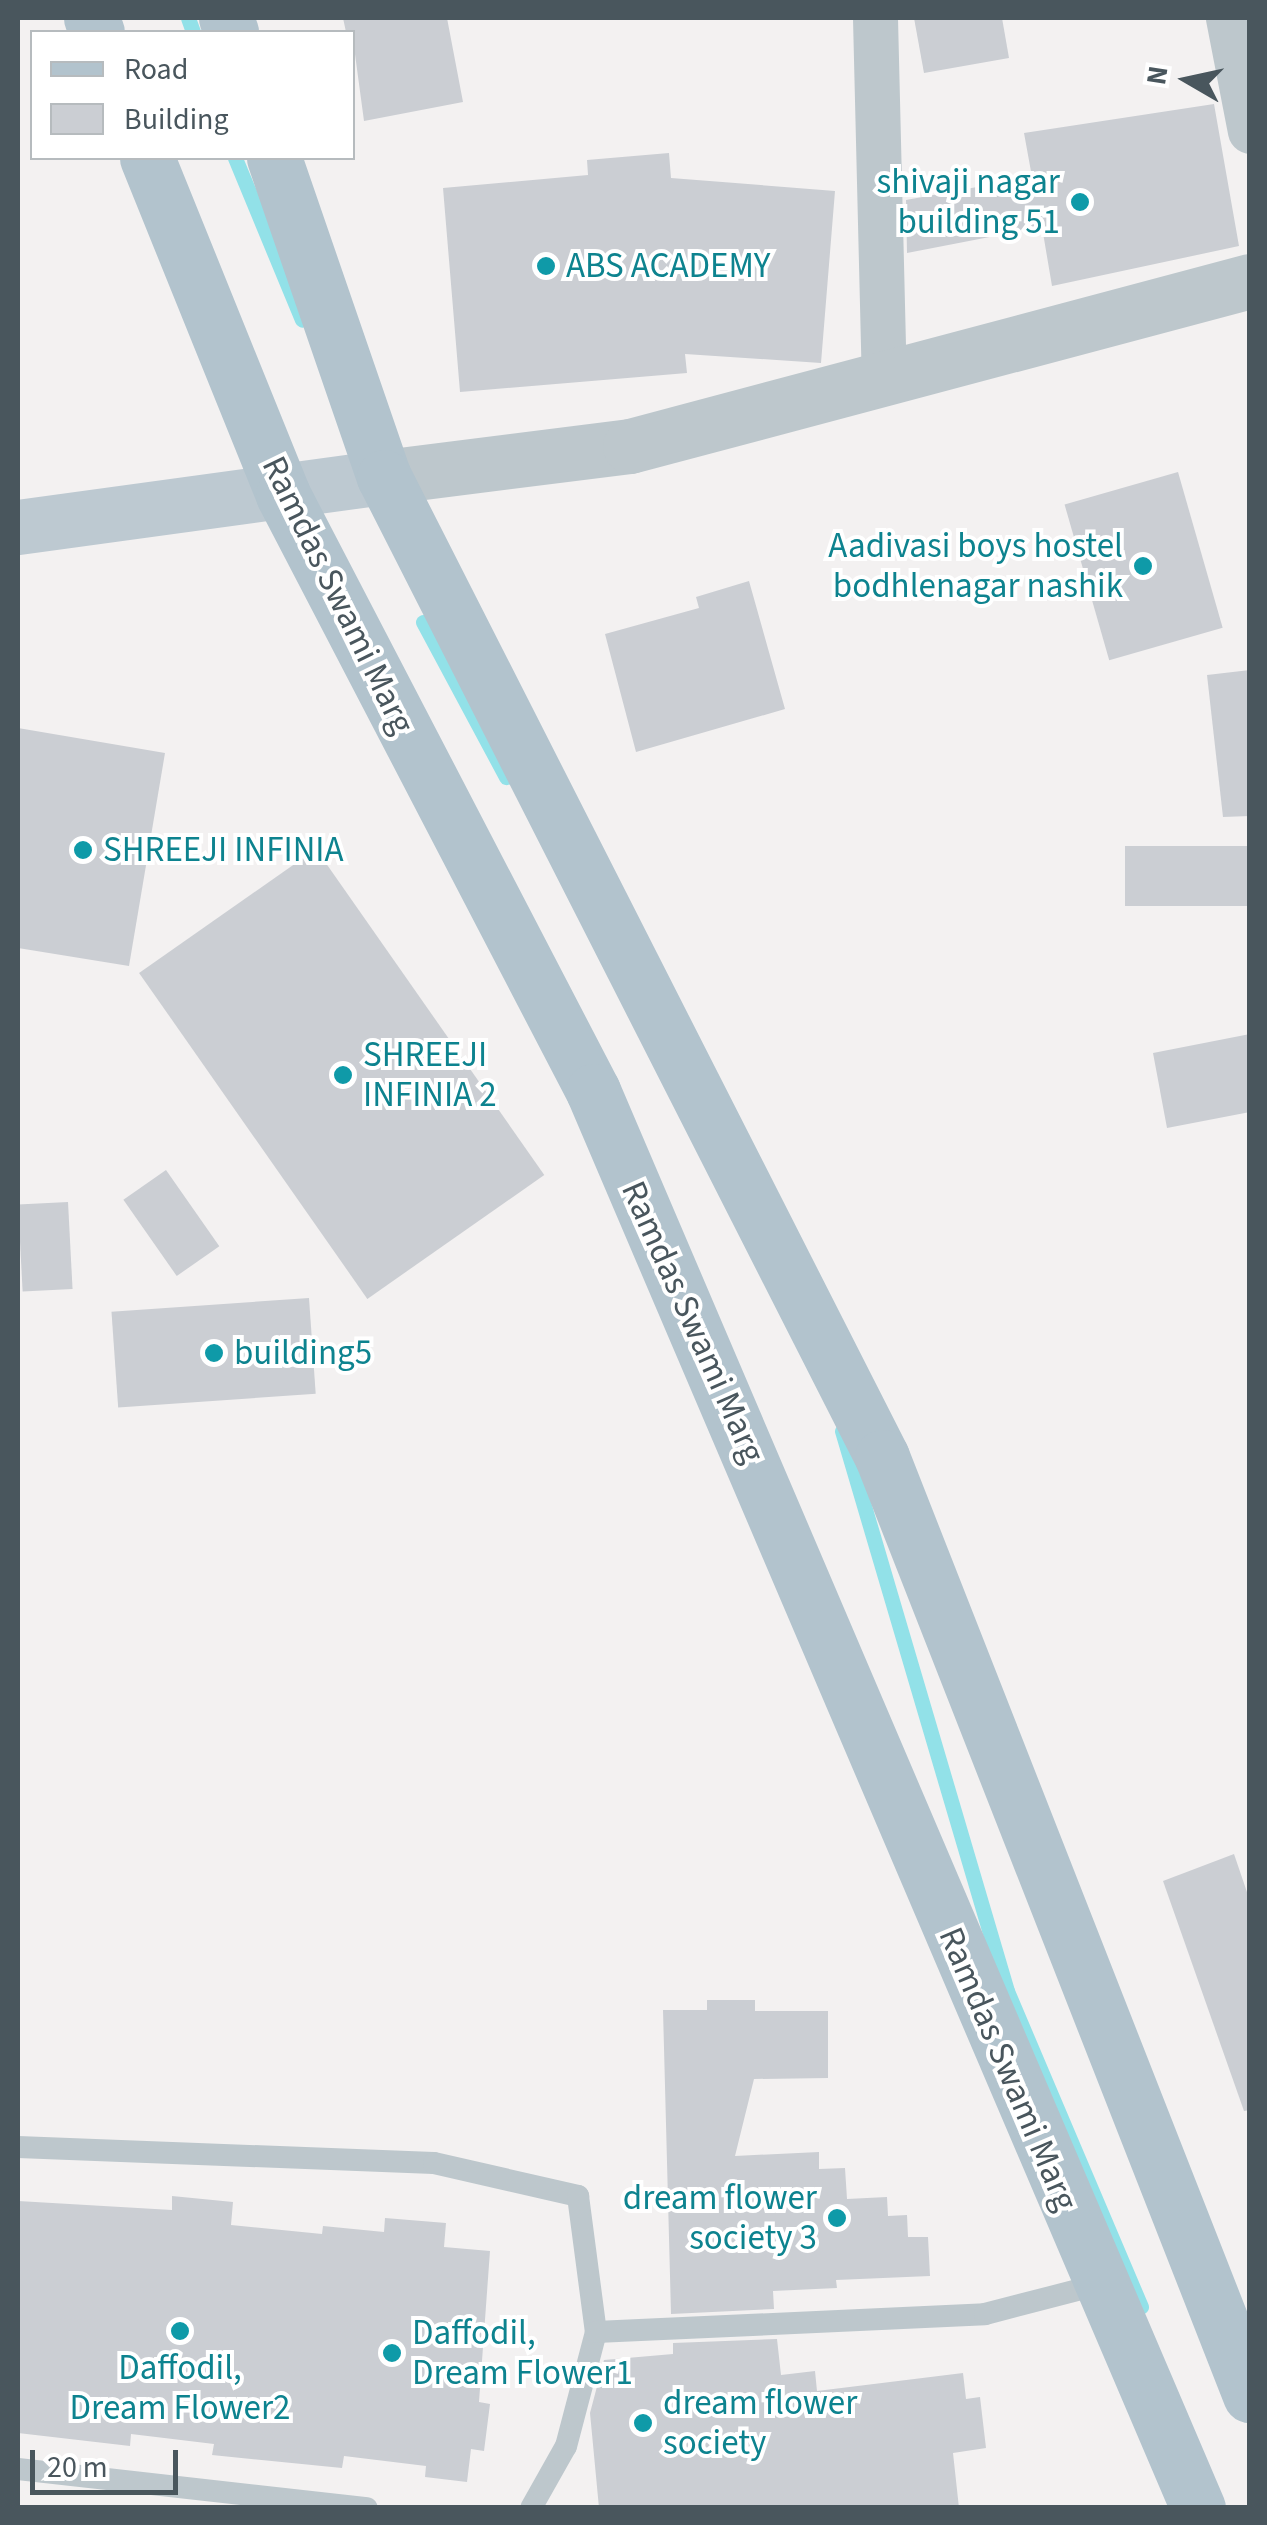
<!DOCTYPE html>
<style>
body{margin:0}
#map{position:relative;width:1267px;height:2525px;overflow:hidden;background:#f3f1f1;font-family:"Source Sans 3",sans-serif}
div>[style]{position:absolute}
[style*='--x']{left:calc(var(--x)*1px);top:calc(var(--y)*1px);width:calc(var(--w)*1px);rotate:calc(var(--a)*1deg)}
.stream>*{height:15px;margin:-7.5px;padding:0 7.5px;transform-origin:7.5px;border-radius:7.5px;background:#92e1e8}
.building>*{inset:0;background:#cbced3;transform-origin:0 0}
.service>*{height:22px;margin:-11px;padding:0 11px;transform-origin:11px;border-radius:11px;background:#bdc7cc}
.minor>*{height:45px;margin:-22.5px;padding:0 22.5px;transform-origin:22.5px;border-radius:22.5px;background:#bdc7cc}
.tertiary>*{height:55px;margin:-27.5px;padding:0 27.5px;transform-origin:27.5px;border-radius:27.5px;background:#bdc7cc}
.secondary>*{height:55px;margin:-27.5px;padding:0 27.5px;transform-origin:27.5px;border-radius:27.5px;background:#bdc9d1}
.primary>*{height:55px;margin:-27.5px;padding:0 27.5px;transform-origin:27.5px;border-radius:27.5px;background:#b2c3cd}
.dots>*{width:28px;height:28px;translate:-50% -50%;box-sizing:border-box;border:5px solid #fff;border-radius:50%}
span{translate:-50% -50%;white-space:nowrap;text-align:center;line-height:1.15;-webkit-text-stroke:8px #fff;paint-order:stroke}
.culture-label{font-size:35px;color:#0d838f}
.right{translate:-100% -50%;text-align:right}
.left{translate:0 -50%;text-align:left}
.street-label{font-size:35px;color:#49565d}
.frame{position:absolute;inset:0;border:20px solid #49565d;pointer-events:none}
.legend{position:absolute;left:30px;top:30px;width:325px;height:130px;box-sizing:border-box;background:#fff;border:2px solid #b6bbbe;margin:0;padding:12px 18px;list-style:none;font-size:30px;color:#49565d}
.legend li{display:flex;align-items:center;gap:20px;height:50px}
.legend b{width:50px;border:2px solid #b6bbbe}
.north{position:absolute;left:1137px;top:30px;width:100px;height:100px;-webkit-text-stroke:8px #fff;paint-order:stroke;rotate:279deg;font-size:28px;font-weight:700;line-height:40px;text-align:center;color:#49565d}
.north::after{content:'';display:block;margin:auto;width:35px;height:45px;background:#49565d;clip-path:polygon(50% 0,100% 100%,50% 72%,0 100%)}
.scale{position:absolute;left:30px;top:2450px;width:148px;height:45px;box-sizing:border-box;border:5px solid #49565d;border-top:0;padding-left:12px;font-size:30px;line-height:35px;white-space:nowrap;color:#49565d;-webkit-text-stroke:8px #fff;paint-order:stroke}
</style>
<div id="map">
<div class="stream">
<div style="--x:188;--y:18;--w:15;--a:70"></div>
<div style="--x:235;--y:158;--w:175;--a:67.5"></div>
<div style="--x:423;--y:622;--w:176;--a:61.8"></div>
<div style="--x:842;--y:1431;--w:584;--a:73.58"></div>
<div style="--x:1007;--y:1991;--w:343;--a:67"></div>
</div>
<div class="building">
<div style="clip-path:polygon(343px 18px,447px 18px,463px 102px,364px 121px,352px 32px,346px 32px)"></div>
<div style="clip-path:polygon(914px 18px,1002px 18px,1009px 58px,924px 73px)"></div>
<div style="clip-path:polygon(1214px 104px,1239px 246px,1052px 286px,1042px 227px,907px 253px,906px 200px,1032px 177px,1024px 133px)"></div>
<div style="clip-path:polygon(669px 153px,671px 178px,835px 191px,821px 363px,685px 354px,687px 373px,460px 392px,443px 188px,588px 175px,587px 160px)"></div>
<div style="left:1178px;top:472px;width:162px;height:118px;rotate:74deg"></div>
<div style="clip-path:polygon(749px 581px,785px 709px,636px 752px,605px 634px,699px 608px,696px 597px)"></div>
<div style="clip-path:polygon(1250px 670px,1250px 816px,1223px 817px,1207px 675px)"></div>
<div style="clip-path:polygon(18px 728px,165px 753px,129px 966px,18px 948px)"></div>
<div style="left:1250px;top:846px;width:60px;height:125px;rotate:90deg"></div>
<div style="left:316px;top:849px;width:398px;height:216px;rotate:55deg"></div>
<div style="clip-path:polygon(1250px 1034px,1250px 1112px,1167px 1128px,1153px 1053px)"></div>
<div style="left:166px;top:1170px;width:93px;height:52px;rotate:55deg"></div>
<div style="left:68px;top:1202px;width:87px;height:50px;rotate:87deg"></div>
<div style="left:309px;top:1298px;width:96px;height:198px;rotate:86deg"></div>
<div style="clip-path:polygon(1234px 1854px,1250px 1901px,1250px 2110px,1244px 2111px,1163px 1881px)"></div>
<div style="clip-path:polygon(707px 2000px,755px 2000px,755px 2011px,828px 2011px,828px 2078px,754px 2079px,735px 2156px,819px 2152px,819px 2169px,845px 2168px,847px 2199px,887px 2197px,888px 2216px,907px 2215px,908px 2237px,928px 2237px,930px 2276px,836px 2280px,837px 2288px,773px 2291px,774px 2309px,671px 2314px,663px 2010px,707px 2010px)"></div>
<div style="clip-path:polygon(172px 2196px,233px 2202px,231px 2225px,322px 2234px,323px 2226px,384px 2232px,385px 2218px,446px 2223px,444px 2247px,490px 2251px,479px 2402px,490px 2404px,484px 2451px,471px 2449px,467px 2482px,425px 2477px,426px 2466px,344px 2456px,342px 2468px,212px 2455px,214px 2444px,131px 2434px,130px 2446px,18px 2433px,18px 2201px,172px 2210px)"></div>
<div style="clip-path:polygon(777px 2339px,781px 2375px,815px 2371px,817px 2391px,963px 2373px,966px 2399px,980px 2397px,986px 2448px,953px 2453px,959px 2508px,599px 2508px,590px 2413px,604px 2360px,673px 2354px,673px 2343px)"></div>
</div>
<div class="service">
<div style="--x:18;--y:2147;--w:416;--a:2.2"></div>
<div style="--x:434;--y:2163;--w:148;--a:12.9"></div>
<div style="--x:578;--y:2196;--w:137;--a:82.5"></div>
<div style="--x:596;--y:2332;--w:118;--a:104.7"></div>
<div style="--x:566;--y:2446;--w:71;--a:119.4"></div>
<div style="--x:596;--y:2332;--w:389;--a:-2.6"></div>
<div style="--x:985;--y:2314;--w:116;--a:-14.5"></div>
<div style="--x:18;--y:2469;--w:351;--a:6.4"></div>
</div>
<div class="minor">
<div style="--x:875;--y:18;--w:360;--a:88.6"></div>
<div style="--x:1228;--y:18;--w:115;--a:79"></div>
</div>
<div class="tertiary">
<div style="--x:384;--y:477;--w:248;--a:-7.2"></div>
<div style="--x:630;--y:446;--w:642;--a:-14.9"></div>
</div>
<div class="secondary">
<div style="--x:18;--y:527;--w:369;--a:-7.8"></div>
</div>
<div class="primary">
<div style="--x:91;--y:18;--w:15;--a:67"></div>
<div style="--x:226;--y:18;--w:15;--a:70"></div>
<div style="--x:147;--y:158;--w:363;--a:68"></div>
<div style="--x:283;--y:495;--w:672;--a:62.52"></div>
<div style="--x:593;--y:1091;--w:1541;--a:66.88"></div>
<div style="--x:274;--y:158;--w:337;--a:71"></div>
<div style="--x:384;--y:477;--w:1099;--a:63.06"></div>
<div style="--x:882;--y:1457;--w:1008;--a:68.58"></div>
</div>
<div class="dots">
<div style="left:1080px;top:202px;background:#0f9aa8"></div>
<div style="left:546px;top:266px;background:#0f9aa8"></div>
<div style="left:1143px;top:566px;background:#0f9aa8"></div>
<div style="left:83px;top:850px;background:#0f9aa8"></div>
<div style="left:343px;top:1075px;background:#0f9aa8"></div>
<div style="left:214px;top:1353px;background:#0f9aa8"></div>
<div style="left:837px;top:2218px;background:#0f9aa8"></div>
<div style="left:180px;top:2331px;background:#0f9aa8"></div>
<div style="left:392px;top:2353px;background:#0f9aa8"></div>
<div style="left:643px;top:2423px;background:#0f9aa8"></div>
</div>
<div class="culture-label">
<span class="right" style="left:1060px;top:202px">shivaji nagar<br>building 51</span>
<span class="left" style="left:566px;top:266px">ABS ACADEMY</span>
<span class="right" style="left:1123px;top:566px">Aadivasi boys hostel<br>bodhlenagar nashik</span>
<span class="left" style="left:103px;top:850px">SHREEJI INFINIA</span>
<span class="left" style="left:363px;top:1075px">SHREEJI<br>INFINIA 2</span>
<span class="left" style="left:234px;top:1353px">building5</span>
<span class="right" style="left:817px;top:2218px">dream flower<br>society 3</span>
<span class="left" style="left:412px;top:2353px">Daffodil,<br>Dream Flower1</span>
<span style="left:180px;top:2388px">Daffodil,<br>Dream Flower2</span>
<span class="left" style="left:663px;top:2423px">dream flower<br>society</span>
</div>
<div class="street-label">
<span style="left:338px;top:595px;rotate:64deg">Ramdas Swami Marg</span>
<span style="left:693px;top:1322px;rotate:66deg">Ramdas Swami Marg</span>
<span style="left:1008px;top:2069px;rotate:67deg">Ramdas Swami Marg</span>
</div>
<div class="frame"></div>
<ul class="legend">
<li><b style="height:12px;background:#b2c3cd"></b>Road</li>
<li><b style="height:28px;background:#cbced3"></b>Building</li>
</ul>
<div class="north">N</div>
<div class="scale">20 m</div>
</div>
